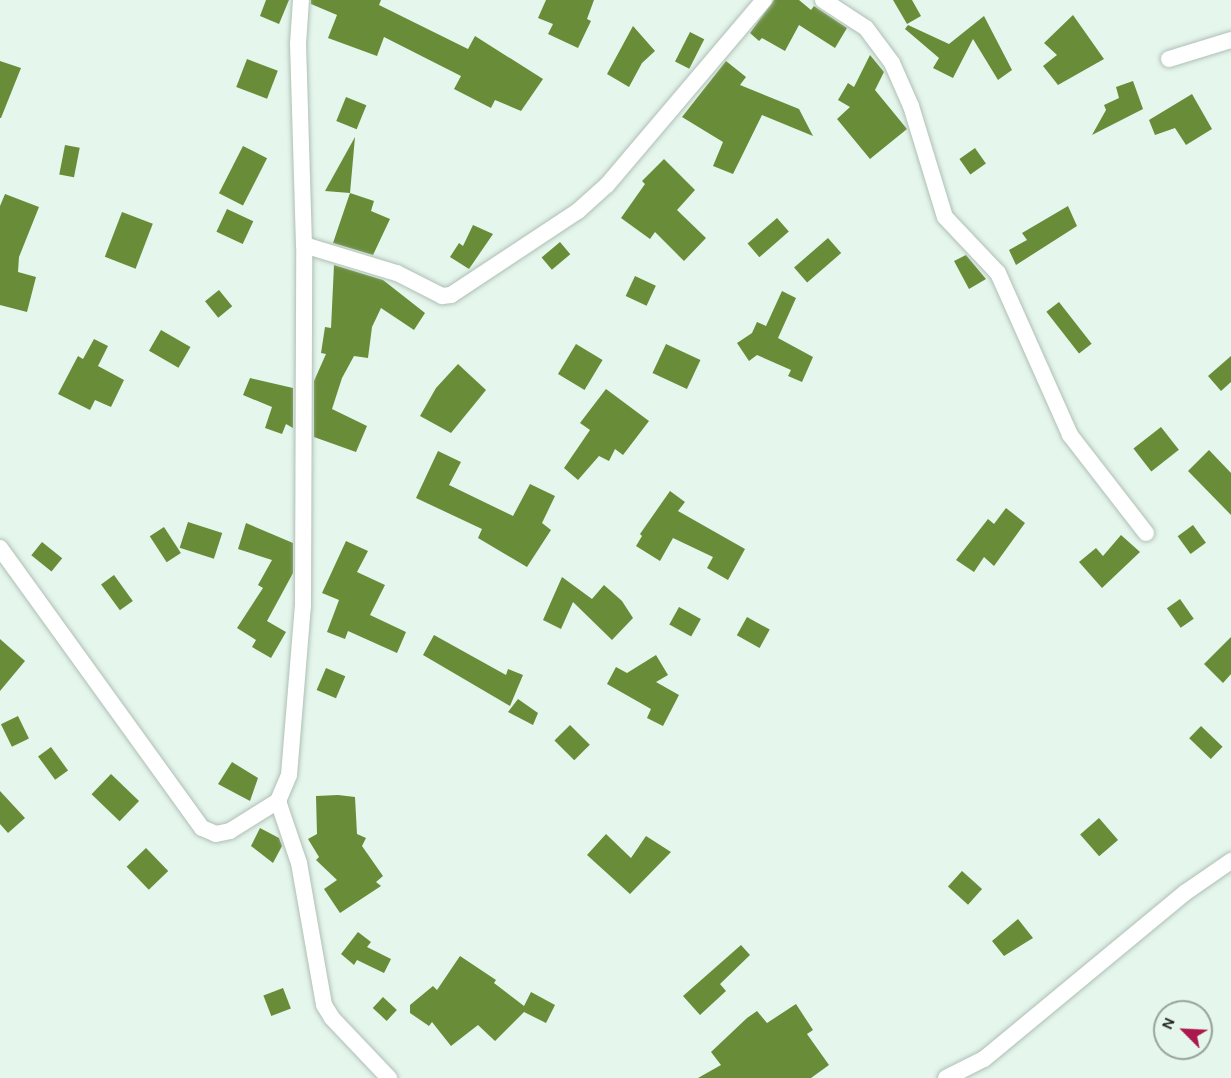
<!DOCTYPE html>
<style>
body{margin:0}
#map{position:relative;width:1231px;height:1078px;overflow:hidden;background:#e5f6ec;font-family:Karla,sans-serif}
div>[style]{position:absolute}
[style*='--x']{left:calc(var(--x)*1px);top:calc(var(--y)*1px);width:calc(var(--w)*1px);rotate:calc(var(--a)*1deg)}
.building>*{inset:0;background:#698c39;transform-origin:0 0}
.roads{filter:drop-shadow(0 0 2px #aebfb5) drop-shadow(0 0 2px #aebfb5)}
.street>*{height:16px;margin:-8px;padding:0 8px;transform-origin:8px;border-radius:8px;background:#fff}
span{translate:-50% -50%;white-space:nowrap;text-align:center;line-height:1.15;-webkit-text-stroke:5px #e5f6ec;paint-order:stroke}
.north{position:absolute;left:1153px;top:1000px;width:60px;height:60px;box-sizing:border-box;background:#e5f6ec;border:2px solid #97a39c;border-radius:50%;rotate:294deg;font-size:16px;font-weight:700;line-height:24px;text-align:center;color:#212724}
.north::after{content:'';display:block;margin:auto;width:21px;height:27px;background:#aa184d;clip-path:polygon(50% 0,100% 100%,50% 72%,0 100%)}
</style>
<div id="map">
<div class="building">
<div style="clip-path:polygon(266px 0,289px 0,279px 24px,260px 16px)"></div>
<div style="clip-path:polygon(311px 0,381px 0,379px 5px,468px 49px,475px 36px,543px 79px,521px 111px,495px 100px,491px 108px,454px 89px,461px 76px,384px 37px,377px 56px,328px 38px,337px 15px,311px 4px)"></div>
<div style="clip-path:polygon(546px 0,594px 0,587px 19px,591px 21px,578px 48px,548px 34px,553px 24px,538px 18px)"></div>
<div style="clip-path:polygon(774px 0,799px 0,811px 10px,814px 6px,847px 28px,835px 48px,799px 25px,785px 51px,762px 38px,759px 41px,750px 33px)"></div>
<div style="clip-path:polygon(893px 0,912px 0,921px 16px,907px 24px)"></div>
<div style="clip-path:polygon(1073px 15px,1104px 59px,1058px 85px,1043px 66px,1057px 55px,1044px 43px)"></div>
<div style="clip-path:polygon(984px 16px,1012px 70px,998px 80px,973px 39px,953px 78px,933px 68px,939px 58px,905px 29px,908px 25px,949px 44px)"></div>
<div style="clip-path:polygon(633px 26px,655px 51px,642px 63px,629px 87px,607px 74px)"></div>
<div style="left:690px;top:32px;width:16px;height:33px;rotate:27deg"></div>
<div style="clip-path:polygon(870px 55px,884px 72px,875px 90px,907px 129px,870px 159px,837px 119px,850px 107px,838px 100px,848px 83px,854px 87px)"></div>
<div style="left:247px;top:59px;width:33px;height:30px;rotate:21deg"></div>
<div style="clip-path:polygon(0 61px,21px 68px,1px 118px,0 118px)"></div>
<div style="clip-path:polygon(726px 61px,746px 77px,740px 85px,799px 109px,813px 136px,762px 115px,733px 174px,713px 166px,723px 142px,682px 117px)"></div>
<div style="clip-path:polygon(1133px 81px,1143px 109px,1092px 135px,1106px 110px,1104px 105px,1119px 98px,1116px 87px)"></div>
<div style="clip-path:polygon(1192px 94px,1212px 129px,1186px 145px,1175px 128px,1155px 135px,1149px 120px)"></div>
<div style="left:346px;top:97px;width:22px;height:26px;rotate:22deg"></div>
<div style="clip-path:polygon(355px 137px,350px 193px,325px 191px)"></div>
<div style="left:65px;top:145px;width:15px;height:30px;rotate:11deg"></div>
<div style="left:243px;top:146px;width:27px;height:53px;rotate:27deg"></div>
<div style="left:975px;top:148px;width:19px;height:19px;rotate:55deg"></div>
<div style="clip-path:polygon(664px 159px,695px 190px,677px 210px,706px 238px,684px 261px,655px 232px,650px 239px,621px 218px,645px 184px,642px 181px)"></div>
<div style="clip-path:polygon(350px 193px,374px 201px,371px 211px,390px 219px,373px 255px,333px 243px)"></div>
<div style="clip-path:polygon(5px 194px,39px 207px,19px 257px,18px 272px,36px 277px,27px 312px,0 305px,0 206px)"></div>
<div style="clip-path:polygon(1068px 206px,1077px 226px,1016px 265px,1009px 250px,1027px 240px,1022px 233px)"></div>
<div style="left:227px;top:209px;width:29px;height:25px;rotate:25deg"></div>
<div style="left:122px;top:212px;width:33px;height:48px;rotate:21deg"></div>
<div style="left:777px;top:218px;width:18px;height:39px;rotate:49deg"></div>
<div style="clip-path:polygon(473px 225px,493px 234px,469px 269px,450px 257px,459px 243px,463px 246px)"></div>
<div style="left:828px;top:238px;width:20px;height:45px;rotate:49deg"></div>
<div style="left:560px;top:242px;width:16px;height:24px;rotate:50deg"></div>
<div style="clip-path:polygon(966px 255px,986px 279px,969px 289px,954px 261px)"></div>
<div style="clip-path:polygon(334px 265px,383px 280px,425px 313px,414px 330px,381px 308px,372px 327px,368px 358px,354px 356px,342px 378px,332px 409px,367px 426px,356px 452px,314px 437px,314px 381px,326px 354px,321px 353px,325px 327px,331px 328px)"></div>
<div style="left:635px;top:276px;width:23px;height:22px;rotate:25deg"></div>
<div style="left:219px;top:290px;width:21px;height:18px;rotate:51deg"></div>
<div style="clip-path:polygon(782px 291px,796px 298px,778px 338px,813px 357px,802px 382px,788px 376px,791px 370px,757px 355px,749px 361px,737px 343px,752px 333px,757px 322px,766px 326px)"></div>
<div style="left:1059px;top:302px;width:53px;height:16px;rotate:52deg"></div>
<div style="left:161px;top:330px;width:34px;height:24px;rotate:30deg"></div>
<div style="clip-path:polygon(94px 339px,108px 346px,98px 366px,124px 380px,111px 407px,95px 400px,90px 410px,58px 394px,78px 356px,83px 359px)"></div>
<div style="left:576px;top:344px;width:31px;height:35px;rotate:31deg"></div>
<div style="left:666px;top:344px;width:38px;height:32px;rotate:25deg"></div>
<div style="clip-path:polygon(1231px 356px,1231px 382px,1221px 391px,1208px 376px)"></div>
<div style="clip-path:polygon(458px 364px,486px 390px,451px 433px,420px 416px,436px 388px)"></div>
<div style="clip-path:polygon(250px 378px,293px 388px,293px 428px,286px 424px,282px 434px,265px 428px,272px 407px,243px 395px)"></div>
<div style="clip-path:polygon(606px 389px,649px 421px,623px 455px,615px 449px,609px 461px,599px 456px,578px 480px,564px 468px,590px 430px,580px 423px)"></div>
<div style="left:1161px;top:427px;width:29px;height:35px;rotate:52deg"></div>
<div style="clip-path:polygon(1209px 450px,1231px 473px,1231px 515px,1188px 471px)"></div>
<div style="clip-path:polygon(438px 451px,461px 462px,449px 485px,513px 516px,530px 484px,555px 496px,542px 523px,551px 530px,527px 567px,478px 538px,482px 529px,416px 498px)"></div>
<div style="clip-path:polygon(670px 491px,685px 502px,678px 511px,745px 549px,728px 580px,707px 568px,713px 557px,673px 538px,660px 561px,636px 546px,642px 536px,640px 534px)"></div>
<div style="clip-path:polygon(1006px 508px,1025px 523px,994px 566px,984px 557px,974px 572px,956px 560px,988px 519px,994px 524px)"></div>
<div style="left:188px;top:522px;width:36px;height:27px;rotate:18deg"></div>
<div style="clip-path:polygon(246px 523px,293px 543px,293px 573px,267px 621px,286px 632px,271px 658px,252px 647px,256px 640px,237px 628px,263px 588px,258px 585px,272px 560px,238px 549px)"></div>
<div style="left:1193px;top:525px;width:22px;height:19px;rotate:54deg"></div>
<div style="left:164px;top:527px;width:31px;height:17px;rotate:57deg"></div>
<div style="clip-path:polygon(1121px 535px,1140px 552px,1102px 588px,1079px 562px,1096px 548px,1103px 556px)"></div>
<div style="clip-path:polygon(346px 541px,368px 551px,357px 572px,385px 585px,370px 615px,406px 632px,397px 653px,348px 631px,345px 639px,327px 632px,339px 600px,322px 593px)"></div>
<div style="left:42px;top:542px;width:26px;height:17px;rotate:39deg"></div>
<div style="left:114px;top:575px;width:32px;height:16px;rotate:54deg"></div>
<div style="clip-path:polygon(562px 577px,592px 599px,604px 585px,622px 601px,633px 618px,612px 640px,573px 602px,561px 629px,543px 620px)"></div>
<div style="left:1180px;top:599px;width:24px;height:16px;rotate:55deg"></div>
<div style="left:679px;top:607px;width:25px;height:20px;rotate:29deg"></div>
<div style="left:747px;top:617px;width:26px;height:21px;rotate:29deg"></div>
<div style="clip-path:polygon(434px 635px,506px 675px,508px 669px,523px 675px,510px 706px,423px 655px)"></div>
<div style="clip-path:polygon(1231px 637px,1231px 674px,1223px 683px,1204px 664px)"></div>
<div style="clip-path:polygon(0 639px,25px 661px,0 691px)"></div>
<div style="clip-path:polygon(656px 655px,668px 675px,656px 682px,679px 695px,663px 726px,647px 718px,651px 709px,607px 684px,616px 667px,627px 673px)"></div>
<div style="left:326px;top:668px;width:21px;height:24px;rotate:23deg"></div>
<div style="clip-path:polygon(518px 699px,538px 713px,533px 725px,508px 712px)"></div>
<div style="left:18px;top:716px;width:25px;height:19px;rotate:64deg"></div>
<div style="left:570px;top:725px;width:28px;height:22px;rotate:45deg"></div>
<div style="left:1201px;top:726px;width:30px;height:17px;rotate:44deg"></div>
<div style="left:51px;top:747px;width:29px;height:16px;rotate:54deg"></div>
<div style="clip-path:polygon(232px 762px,258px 778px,250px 801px,218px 784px)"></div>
<div style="left:111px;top:774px;width:39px;height:28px;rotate:44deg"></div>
<div style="clip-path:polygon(0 791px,25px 818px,8px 833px,0 824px)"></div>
<div style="clip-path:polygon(338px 795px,355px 797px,357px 834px,366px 838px,362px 846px,383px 876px,376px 882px,381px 886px,340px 913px,324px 889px,337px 880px,316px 860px,319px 857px,308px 839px,317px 834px,316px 796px)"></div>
<div style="left:1099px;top:818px;width:29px;height:25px;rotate:49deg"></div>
<div style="clip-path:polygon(260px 828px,279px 838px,282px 846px,273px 863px,251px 846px)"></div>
<div style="clip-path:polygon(606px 834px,631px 858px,646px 836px,671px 852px,630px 894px,587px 855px)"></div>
<div style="left:146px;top:848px;width:32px;height:27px;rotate:46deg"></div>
<div style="left:962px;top:871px;width:27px;height:21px;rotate:42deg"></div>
<div style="clip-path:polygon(1018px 919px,1033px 938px,1004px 956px,992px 941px)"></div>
<div style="clip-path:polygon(358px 932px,371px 942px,367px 947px,391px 959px,384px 973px,357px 960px,354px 965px,341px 954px)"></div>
<div style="clip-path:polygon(741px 945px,750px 955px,720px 984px,726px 991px,700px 1015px,683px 996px)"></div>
<div style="clip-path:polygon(460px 956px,496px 980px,494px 983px,524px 1006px,531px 992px,555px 1005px,546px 1023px,524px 1012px,495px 1041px,478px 1025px,451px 1046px,432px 1022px,429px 1026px,410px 1013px,410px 1005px,433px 986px,437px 990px)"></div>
<div style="left:283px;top:988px;width:22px;height:21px;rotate:69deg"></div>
<div style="left:383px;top:997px;width:19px;height:15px;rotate:43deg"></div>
<div style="clip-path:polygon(796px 1004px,813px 1030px,807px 1034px,829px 1065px,811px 1078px,698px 1078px,721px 1065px,711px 1052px,747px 1018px,757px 1011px,767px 1023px)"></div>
</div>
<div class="roads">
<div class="street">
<div style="--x:823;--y:0;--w:51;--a:33.1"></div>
<div style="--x:866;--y:28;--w:44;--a:53.4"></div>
<div style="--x:892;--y:63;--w:47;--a:66.2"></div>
<div style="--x:911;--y:106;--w:116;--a:73"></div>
<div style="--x:945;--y:217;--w:77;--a:46.6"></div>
<div style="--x:998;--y:273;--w:177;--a:66"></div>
<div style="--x:1070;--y:435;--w:124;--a:52.2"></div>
<div style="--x:1169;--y:59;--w:65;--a:-17"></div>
<div style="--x:304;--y:245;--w:97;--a:16.8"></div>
<div style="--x:397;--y:273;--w:51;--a:27.1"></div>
<div style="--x:442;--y:296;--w:9;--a:-6"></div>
<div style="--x:451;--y:295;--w:152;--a:-33.5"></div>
<div style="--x:578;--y:211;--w:39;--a:-42"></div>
<div style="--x:607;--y:185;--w:243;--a:-49.7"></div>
<div style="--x:0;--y:548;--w:345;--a:54.2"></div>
<div style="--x:202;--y:828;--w:15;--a:23"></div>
<div style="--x:216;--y:834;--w:14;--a:-12"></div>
<div style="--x:230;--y:831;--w:57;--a:-32"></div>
<div style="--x:278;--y:801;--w:28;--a:-67"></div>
<div style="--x:289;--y:775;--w:170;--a:-85.3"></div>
<div style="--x:303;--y:606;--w:361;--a:-89.8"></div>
<div style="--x:304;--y:245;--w:201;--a:-91.7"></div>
<div style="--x:298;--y:44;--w:44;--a:-86.1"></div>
<div style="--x:278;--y:801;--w:65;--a:71.3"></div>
<div style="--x:299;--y:863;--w:144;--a:80"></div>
<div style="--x:324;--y:1005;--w:15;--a:58"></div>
<div style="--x:332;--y:1018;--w:83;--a:46.5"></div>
<div style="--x:946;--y:1078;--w:42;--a:-26.6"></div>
<div style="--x:984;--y:1059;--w:262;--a:-39.6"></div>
<div style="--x:1186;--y:892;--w:55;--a:-34.6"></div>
</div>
</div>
<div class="north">N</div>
</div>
